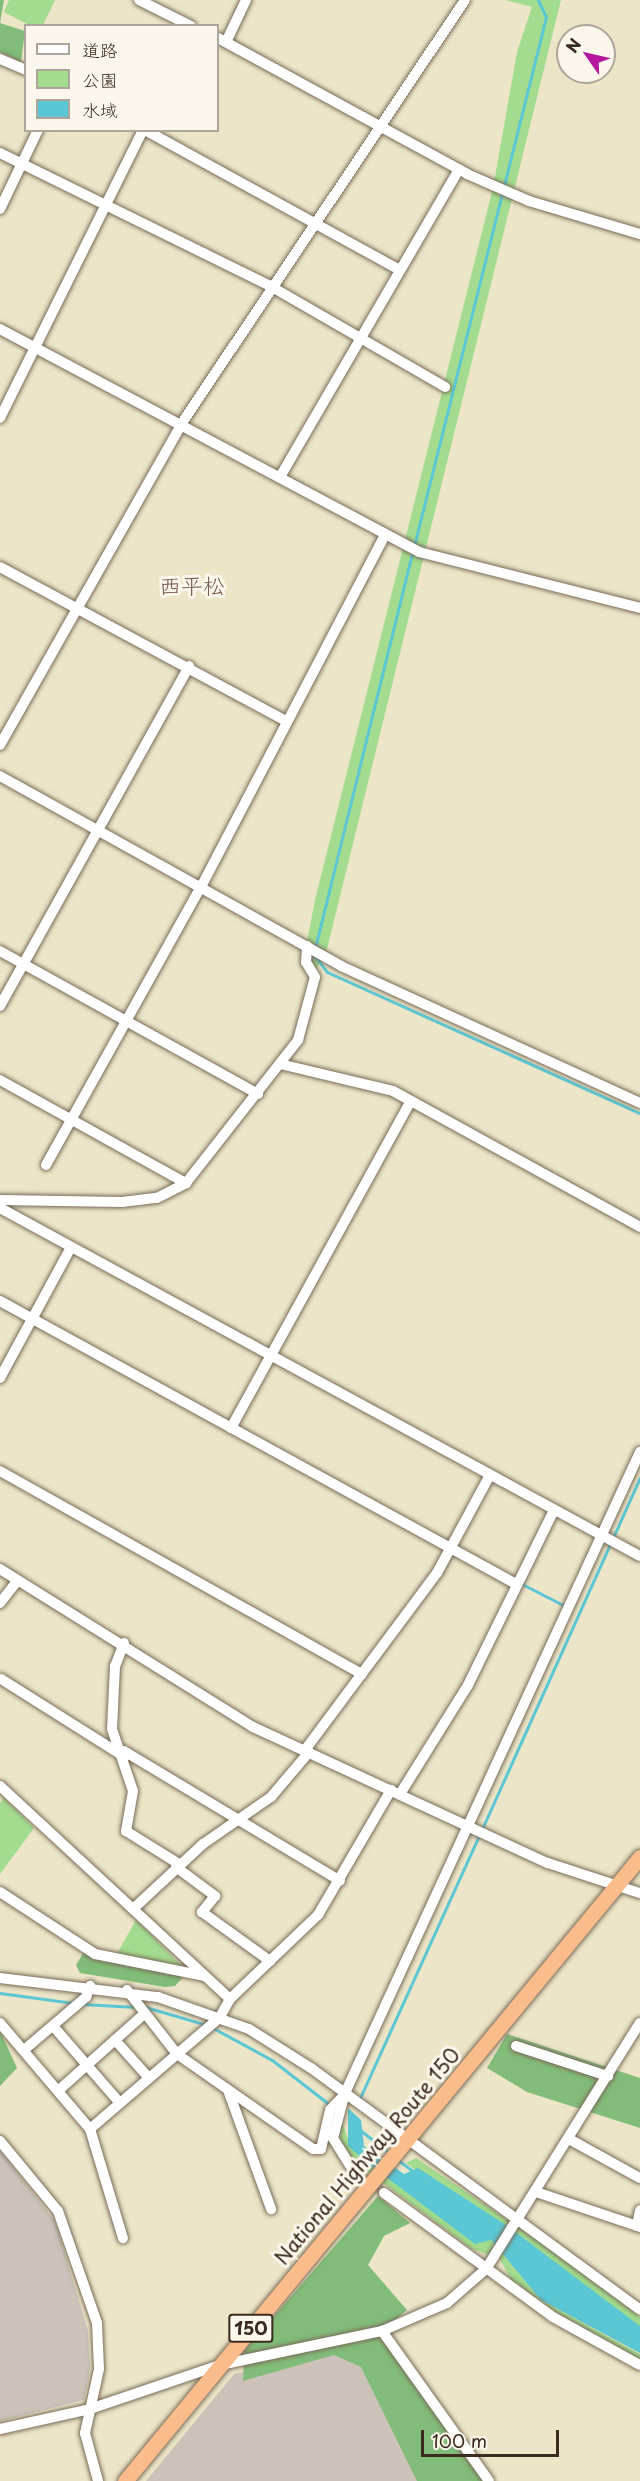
<!DOCTYPE html>
<meta charset="utf-8">
<style>
body{margin:0}
#map{position:relative;width:640px;height:2481px;overflow:hidden;background:#ece5c7;font-family:"Playpen Sans","Klee One",sans-serif}
div>[style]{position:absolute}
[style*='--x']{left:calc(var(--x)*1px);top:calc(var(--y)*1px);width:calc(var(--w)*1px);rotate:calc(var(--a)*1deg)}
.industrial>*{inset:0;background:#ccc2b9}
.green>*{inset:0;background:#a3dc8e}
.forest>*{inset:0;background:#82bc79}
.water>*{inset:0;background:#5bc7d4}
.stream>*{height:3px;margin:-1.5px;padding:0 1.5px;transform-origin:1.5px;border-radius:1.5px;background:#5bc7d4}
.minor-tunnel>*{height:10px;margin-top:-5px;transform-origin:0;background:repeating-linear-gradient(90deg,#c9c0a5 0 10px,transparent 0 15px)}
.roads{filter:drop-shadow(0 0 2px #796b59) drop-shadow(0 0 2px #796b59)}
.minor>*{height:10px;margin:-5px;padding:0 5px;transform-origin:5px;border-radius:5px;background:#fff}
.highway>*{height:15px;margin:-7.5px;padding:0 7.5px;transform-origin:7.5px;border-radius:7.5px;background:#f9bc8a}
span{translate:-50% -50%;white-space:nowrap;text-align:center;line-height:1.15;-webkit-text-stroke:6px #fbf7ec;paint-order:stroke}
.shield-label span{padding:2px 4px;background:#fbf7ec;border:2px solid;border-radius:4px;-webkit-text-stroke-width:0}
.shield-label{font-size:18px;color:#3b2a1e;font-weight:700}
.street-label{font-size:20px;color:#3b2a1e}
.quarter-label{font-size:22px;color:#755646}
.legend{position:absolute;left:24px;top:24px;width:195px;height:108px;box-sizing:border-box;background:#fbf7ec;border:2px solid #aea59a;margin:0;padding:8px 10px;list-style:none;font-size:18px;color:#3b2a1e}
.legend li{display:flex;align-items:center;gap:12px;height:30px}
.legend b{width:30px;border:2px solid #aea59a}
.north{position:absolute;left:556px;top:24px;width:60px;height:60px;box-sizing:border-box;background:#fbf7ec;border:2px solid #aea59a;border-radius:50%;rotate:304deg;font-size:16px;font-weight:700;line-height:24px;text-align:center;color:#3b2a1e}
.north::after{content:'';display:block;margin:auto;width:21px;height:27px;background:#b5179e;clip-path:polygon(50% 0,100% 100%,50% 72%,0 100%)}
.scale{position:absolute;left:421px;top:2430px;width:138px;height:27px;box-sizing:border-box;border:3px solid #3b2a1e;border-top:0;padding-left:8px;font-size:18px;line-height:21px;white-space:nowrap;color:#3b2a1e;-webkit-text-stroke:4px #fbf7ec;paint-order:stroke}
</style>
<div id="map">
<div class="industrial">
<div style="clip-path:polygon(0 2151px,55px 2221px,88px 2331px,90px 2369px,84px 2400px,0 2421px)"></div>
<div style="clip-path:polygon(382px 2338px,484px 2481px,146px 2481px,234px 2374px)"></div>
</div>
<div class="green">
<div style="clip-path:polygon(9px 0,55px 0,43px 25px,29px 25px,4px 12px)"></div>
<div style="clip-path:polygon(505px 0,561px 0,326px 953px,314px 973px,305px 952px,315px 900px,493px 188px,517px 52px,532px 7px)"></div>
<div style="clip-path:polygon(4px 1798px,34px 1828px,0 1874px,0 1803px)"></div>
<div style="clip-path:polygon(136px 1920px,193px 1977px,114px 1959px)"></div>
<div style="clip-path:polygon(342px 2122px,348px 2139px,491px 2240px,541px 2300px,640px 2354px,640px 2361px,556px 2312px,511px 2280px,500px 2259px,472px 2249px,351px 2159px,339px 2145px)"></div>
<div style="clip-path:polygon(416px 2158px,575px 2266px,640px 2317px,640px 2329px,406px 2163px)"></div>
</div>
<div class="forest">
<div style="clip-path:polygon(0 0,4px 0,0 23px,25px 31px,21px 62px,0 52px)"></div>
<div style="clip-path:polygon(85px 1950px,185px 1975px,175px 1986px,165px 1987px,80px 1973px,76px 1965px)"></div>
<div style="clip-path:polygon(0 2031px,17px 2068px,0 2086px)"></div>
<div style="clip-path:polygon(507px 2034px,640px 2078px,640px 2128px,527px 2092px,487px 2068px)"></div>
<div style="clip-path:polygon(378px 2196px,410px 2223px,384px 2236px,368px 2265px,407px 2310px,382px 2331px,489px 2481px,417px 2481px,361px 2367px,334px 2355px,243px 2381px,244px 2351px)"></div>
</div>
<div class="water">
<div style="clip-path:polygon(348px 2108px,361px 2120px,364px 2146px,404px 2174px,418px 2168px,506px 2225px,640px 2326px,640px 2353px,541px 2300px,491px 2240px,475px 2244px,370px 2165px,348px 2146px)"></div>
</div>
<div class="stream">
<div style="--x:414;--y:546;--w:545;--a:-75.99"></div>
<div style="--x:546;--y:17;--w:19;--a:-115"></div>
<div style="--x:315;--y:948;--w:408;--a:-76.2"></div>
<div style="--x:313;--y:954;--w:23;--a:52"></div>
<div style="--x:327;--y:972;--w:343;--a:24.3"></div>
<div style="--x:520;--y:1583;--w:51;--a:27.1"></div>
<div style="--x:482;--y:1829;--w:385;--a:-65.8"></div>
<div style="--x:0;--y:1993;--w:74;--a:7.8"></div>
<div style="--x:82;--y:2004;--w:54;--a:3.2"></div>
<div style="--x:142;--y:2006;--w:68;--a:16.3"></div>
<div style="--x:213;--y:2028;--w:67;--a:28.5"></div>
<div style="--x:272;--y:2060;--w:73;--a:37.8"></div>
<div style="--x:359;--y:2100;--w:291;--a:-65.6"></div>
<div style="--x:360;--y:2130;--w:39;--a:38"></div>
<div style="--x:398;--y:2160;--w:20;--a:37"></div>
</div>
<div class="minor-tunnel">
<div style="--x:351;--y:2167;--w:42;--a:38.2"></div>
</div>
<div class="roads">
<div class="minor">
<div style="--x:139;--y:0;--w:58;--a:26.6"></div>
<div style="--x:218;--y:38;--w:284;--a:28.6"></div>
<div style="--x:467;--y:174;--w:68;--a:23.5"></div>
<div style="--x:529;--y:201;--w:116;--a:16.6"></div>
<div style="--x:226;--y:42;--w:47;--a:-64.5"></div>
<div style="--x:0;--y:59;--w:28;--a:23"></div>
<div style="--x:145;--y:130;--w:291;--a:28.8"></div>
<div style="--x:0;--y:153;--w:303;--a:26.2"></div>
<div style="--x:272;--y:287;--w:200;--a:30"></div>
<div style="--x:0;--y:209;--w:88;--a:-64.3"></div>
<div style="--x:0;--y:329;--w:475;--a:28"></div>
<div style="--x:419;--y:552;--w:228;--a:14.2"></div>
<div style="--x:0;--y:418;--w:322;--a:-63.6"></div>
<div style="--x:280;--y:477;--w:356;--a:-59.8"></div>
<div style="--x:0;--y:567;--w:323;--a:28.3"></div>
<div style="--x:0;--y:745;--w:370;--a:-60.5"></div>
<div style="--x:182;--y:423;--w:509;--a:-56.22"></div>
<div style="--x:0;--y:776;--w:390;--a:29.1"></div>
<div style="--x:341;--y:966;--w:329;--a:24.6"></div>
<div style="--x:0;--y:951;--w:295;--a:29"></div>
<div style="--x:0;--y:1006;--w:389;--a:-60.9"></div>
<div style="--x:280;--y:1064;--w:116;--a:13.4"></div>
<div style="--x:393;--y:1091;--w:282;--a:28.8"></div>
<div style="--x:0;--y:1080;--w:213;--a:29"></div>
<div style="--x:46;--y:1165;--w:318;--a:-60.9"></div>
<div style="--x:201;--y:887;--w:397;--a:-62.4"></div>
<div style="--x:0;--y:1200;--w:122;--a:0.9"></div>
<div style="--x:122;--y:1202;--w:35;--a:-7"></div>
<div style="--x:157;--y:1198;--w:33;--a:-27"></div>
<div style="--x:186;--y:1183;--w:182;--a:-51.9"></div>
<div style="--x:298;--y:1040;--w:65;--a:-74.9"></div>
<div style="--x:315;--y:977;--w:17;--a:-121"></div>
<div style="--x:306;--y:962;--w:16;--a:-86"></div>
<div style="--x:0;--y:1208;--w:728;--a:28.54"></div>
<div style="--x:0;--y:1301;--w:589;--a:28.74"></div>
<div style="--x:0;--y:1378;--w:149;--a:-61.5"></div>
<div style="--x:231;--y:1428;--w:373;--a:-61.2"></div>
<div style="--x:0;--y:1471;--w:415;--a:29.3"></div>
<div style="--x:0;--y:1569;--w:298;--a:32"></div>
<div style="--x:253;--y:1727;--w:325;--a:24.8"></div>
<div style="--x:548;--y:1863;--w:97;--a:18.1"></div>
<div style="--x:0;--y:1603;--w:29;--a:-52"></div>
<div style="--x:124;--y:1643;--w:25;--a:111"></div>
<div style="--x:115;--y:1666;--w:63;--a:92.7"></div>
<div style="--x:112;--y:1729;--w:65;--a:71.3"></div>
<div style="--x:133;--y:1791;--w:41;--a:99.9"></div>
<div style="--x:126;--y:1831;--w:62;--a:31.9"></div>
<div style="--x:1;--y:1679;--w:146;--a:32.2"></div>
<div style="--x:305;--y:1750;--w:221;--a:-53.3"></div>
<div style="--x:437;--y:1573;--w:109;--a:-61.6"></div>
<div style="--x:124;--y:1751;--w:252;--a:31"></div>
<div style="--x:0;--y:1786;--w:313;--a:42.8"></div>
<div style="--x:400;--y:1794;--w:128;--a:-58"></div>
<div style="--x:468;--y:1685;--w:193;--a:-63.8"></div>
<div style="--x:176;--y:1867;--w:49;--a:36.6"></div>
<div style="--x:215;--y:1896;--w:21;--a:129"></div>
<div style="--x:202;--y:1912;--w:84;--a:35.8"></div>
<div style="--x:0;--y:1892;--w:113;--a:33.1"></div>
<div style="--x:95;--y:1954;--w:111;--a:11.4"></div>
<div style="--x:133;--y:1909;--w:96;--a:-42.9"></div>
<div style="--x:203;--y:1844;--w:83;--a:-34.7"></div>
<div style="--x:271;--y:1797;--w:59;--a:-49.8"></div>
<div style="--x:0;--y:1978;--w:159;--a:6.9"></div>
<div style="--x:158;--y:1997;--w:96;--a:19.4"></div>
<div style="--x:249;--y:2029;--w:73;--a:32.2"></div>
<div style="--x:311;--y:2068;--w:408;--a:36.3"></div>
<div style="--x:127;--y:1990;--w:81;--a:52"></div>
<div style="--x:177;--y:2054;--w:166;--a:34.9"></div>
<div style="--x:313;--y:2149;--w:8;--a:0"></div>
<div style="--x:321;--y:2149;--w:40;--a:-77"></div>
<div style="--x:330;--y:2110;--w:16;--a:-47"></div>
<div style="--x:0;--y:2023;--w:139;--a:49.7"></div>
<div style="--x:90;--y:2129;--w:114;--a:73.2"></div>
<div style="--x:53;--y:2026;--w:102;--a:49"></div>
<div style="--x:115;--y:2040;--w:51;--a:48.2"></div>
<div style="--x:516;--y:2046;--w:97;--a:18.1"></div>
<div style="--x:24;--y:2050;--w:82;--a:-40.5"></div>
<div style="--x:86;--y:1997;--w:12;--a:-70"></div>
<div style="--x:59;--y:2090;--w:113;--a:-41.8"></div>
<div style="--x:228;--y:2090;--w:127;--a:70.1"></div>
<div style="--x:90;--y:2129;--w:172;--a:-40.7"></div>
<div style="--x:220;--y:2017;--w:21;--a:-61"></div>
<div style="--x:230;--y:1999;--w:122;--a:-43.7"></div>
<div style="--x:318;--y:1915;--w:145;--a:-59.7"></div>
<div style="--x:569;--y:2139;--w:81;--a:28.8"></div>
<div style="--x:0;--y:2141;--w:91;--a:50.4"></div>
<div style="--x:58;--y:2211;--w:119;--a:70.8"></div>
<div style="--x:97;--y:2323;--w:46;--a:87.5"></div>
<div style="--x:99;--y:2369;--w:66;--a:102.3"></div>
<div style="--x:85;--y:2433;--w:50;--a:74.8"></div>
<div style="--x:351;--y:2167;--w:34;--a:-122"></div>
<div style="--x:333;--y:2138;--w:47;--a:-75.1"></div>
<div style="--x:345;--y:2093;--w:706;--a:-65.29"></div>
<div style="--x:536;--y:2192;--w:110;--a:18.6"></div>
<div style="--x:384;--y:2193;--w:210;--a:36.3"></div>
<div style="--x:553;--y:2317;--w:99;--a:28.9"></div>
<div style="--x:637;--y:2226;--w:16;--a:-79"></div>
<div style="--x:382;--y:2331;--w:184;--a:54.5"></div>
<div style="--x:0;--y:2429;--w:92;--a:-12.5"></div>
<div style="--x:90;--y:2409;--w:137;--a:-18.7"></div>
<div style="--x:220;--y:2365;--w:166;--a:-11.9"></div>
<div style="--x:382;--y:2331;--w:71;--a:-23.3"></div>
<div style="--x:447;--y:2303;--w:52;--a:-41.1"></div>
<div style="--x:486;--y:2269;--w:290;--a:-58"></div>
</div>
<div class="highway">
<div style="--x:125;--y:2481;--w:809;--a:-50.47"></div>
</div>
</div>
<div class="shield-label">
<span style="left:251px;top:2328px">150</span>
</div>
<div class="street-label">
<span style="left:367px;top:2156px;rotate:-50deg">National Highway Route 150</span>
</div>
<div class="quarter-label">
<span style="left:192px;top:585px">西平松</span>
</div>
<ul class="legend">
<li><b style="height:8px;background:#fff"></b>道路</li>
<li><b style="height:16px;background:#a3dc8e"></b>公園</li>
<li><b style="height:16px;background:#5bc7d4"></b>水域</li>
</ul>
<div class="north">N</div>
<div class="scale">100 m</div>
</div>
